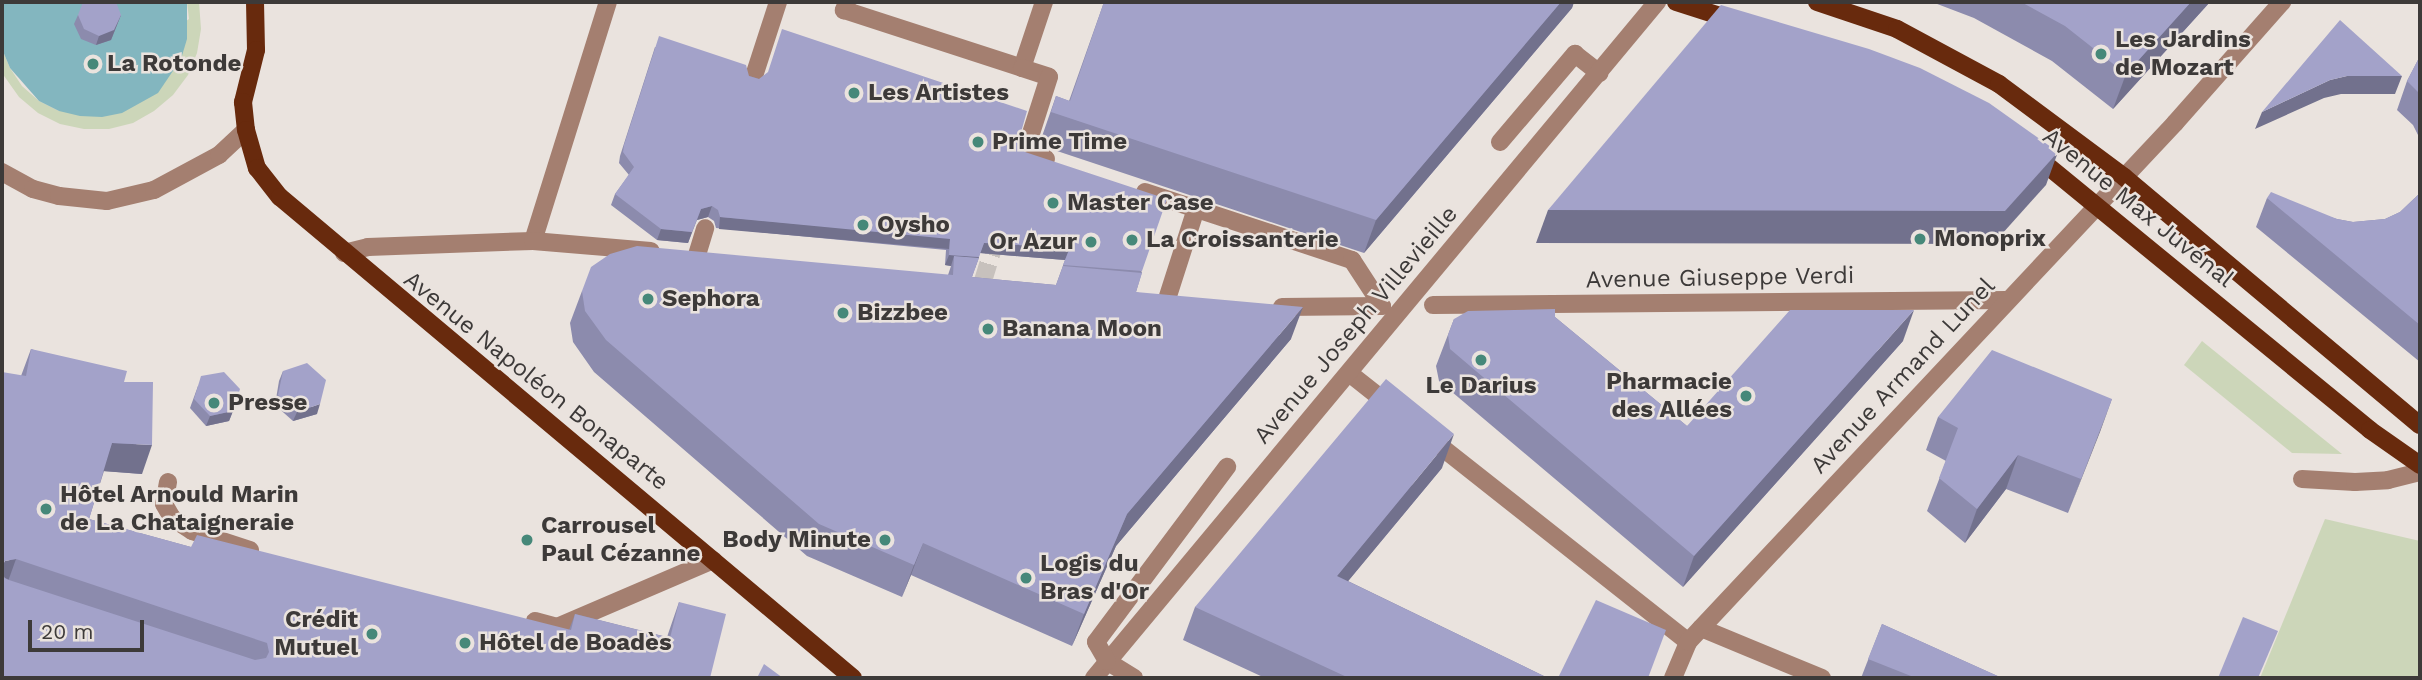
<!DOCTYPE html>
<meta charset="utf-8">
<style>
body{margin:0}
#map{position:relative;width:2422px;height:680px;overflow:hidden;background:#eae3de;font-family:"Work Sans",sans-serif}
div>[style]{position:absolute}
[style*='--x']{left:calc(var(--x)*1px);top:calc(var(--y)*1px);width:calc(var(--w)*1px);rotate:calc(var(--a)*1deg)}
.green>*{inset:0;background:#ccd6b9}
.water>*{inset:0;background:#83b6bf}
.minor-tunnel>*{height:18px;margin-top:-9px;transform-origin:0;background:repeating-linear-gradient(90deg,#c7c1bd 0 18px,transparent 0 27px)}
.minor>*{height:18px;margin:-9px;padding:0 9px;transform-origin:9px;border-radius:9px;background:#a47f70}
.major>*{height:18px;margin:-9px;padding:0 9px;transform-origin:9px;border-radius:9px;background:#682a0d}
.wall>*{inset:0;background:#8c8bad}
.shaded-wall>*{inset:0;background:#72718d;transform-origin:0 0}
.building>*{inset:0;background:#a3a2c9}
.dots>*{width:19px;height:19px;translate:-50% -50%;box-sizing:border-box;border:4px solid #eae3de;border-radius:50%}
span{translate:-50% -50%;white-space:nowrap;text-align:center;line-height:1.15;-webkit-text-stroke:5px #eae3de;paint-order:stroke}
.poi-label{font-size:24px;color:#3d3a39;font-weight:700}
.left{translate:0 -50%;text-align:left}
.right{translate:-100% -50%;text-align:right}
.street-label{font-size:24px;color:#3d3a39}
.frame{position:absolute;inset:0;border:4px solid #3d3a39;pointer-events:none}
.scale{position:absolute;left:28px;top:620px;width:116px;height:32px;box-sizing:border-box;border:4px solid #3d3a39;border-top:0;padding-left:9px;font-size:21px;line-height:24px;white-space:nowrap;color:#3d3a39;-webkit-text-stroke:5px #eae3de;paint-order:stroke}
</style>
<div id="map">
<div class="green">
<div style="clip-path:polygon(187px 2px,199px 2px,201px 29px,197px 53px,188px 75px,173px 95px,154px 111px,133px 123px,109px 129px,84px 129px,60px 124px,38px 113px,19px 97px,2px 73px,2px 49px,10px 68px,22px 86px,39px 101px,59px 111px,189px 19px)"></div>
<div style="clip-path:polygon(2202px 341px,2342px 454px,2292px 453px,2184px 365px)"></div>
<div style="clip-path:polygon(2325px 519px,2420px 541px,2420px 678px,2260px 678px)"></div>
</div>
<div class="water">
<div style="clip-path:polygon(2px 2px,187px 2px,187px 39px,181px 59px,158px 93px,122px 113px,102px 117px,80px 116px,59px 111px,39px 101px,10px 68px,2px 49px)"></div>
</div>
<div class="minor-tunnel">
<div style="--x:983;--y:281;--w:51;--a:-73"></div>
</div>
<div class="minor">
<div style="--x:847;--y:2;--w:9;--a:111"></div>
<div style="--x:844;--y:10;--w:187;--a:18"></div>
<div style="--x:1022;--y:68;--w:70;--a:-71.6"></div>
<div style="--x:1022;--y:68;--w:28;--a:18"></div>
<div style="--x:1049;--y:77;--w:79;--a:107.7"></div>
<div style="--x:1025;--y:152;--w:22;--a:18"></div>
<div style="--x:753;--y:79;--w:81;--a:-72"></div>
<div style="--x:1500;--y:142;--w:116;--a:-49.6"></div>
<div style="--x:1575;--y:54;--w:31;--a:38"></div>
<div style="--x:2;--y:172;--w:35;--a:29"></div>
<div style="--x:33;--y:189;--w:27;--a:15"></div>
<div style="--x:59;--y:196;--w:48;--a:5.9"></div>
<div style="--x:107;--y:201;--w:48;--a:-13.2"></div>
<div style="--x:154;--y:190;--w:74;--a:-28.3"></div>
<div style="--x:219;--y:155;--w:37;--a:-43"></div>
<div style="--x:1145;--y:192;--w:218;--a:18.2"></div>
<div style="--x:1352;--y:260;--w:55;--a:56.9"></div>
<div style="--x:533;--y:241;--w:250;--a:-72.6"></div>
<div style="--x:344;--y:253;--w:25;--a:-14"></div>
<div style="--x:368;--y:247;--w:165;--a:-2.1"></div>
<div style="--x:533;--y:241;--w:118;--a:4.8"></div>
<div style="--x:697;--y:255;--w:28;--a:-73"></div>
<div style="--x:1168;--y:296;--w:91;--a:-72.2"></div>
<div style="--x:1433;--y:305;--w:574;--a:-0.5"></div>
<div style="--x:1282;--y:307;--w:100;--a:-0.6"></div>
<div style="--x:1349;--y:373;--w:55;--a:38.3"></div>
<div style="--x:1430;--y:438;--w:329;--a:38.3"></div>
<div style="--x:2302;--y:479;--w:53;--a:3.2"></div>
<div style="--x:2355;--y:482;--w:33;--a:-3"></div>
<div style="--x:2388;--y:480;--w:33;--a:-14"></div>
<div style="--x:168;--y:482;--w:22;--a:100"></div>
<div style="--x:164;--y:504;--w:16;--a:60"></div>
<div style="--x:172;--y:518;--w:24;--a:33"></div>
<div style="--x:192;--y:531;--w:61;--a:18.1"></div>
<div style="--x:535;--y:621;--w:23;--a:15"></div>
<div style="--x:557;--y:627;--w:170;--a:-23.2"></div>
<div style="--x:1701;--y:628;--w:131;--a:22.5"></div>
<div style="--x:1094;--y:678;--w:880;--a:-50.21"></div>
<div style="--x:1134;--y:678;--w:32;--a:-148"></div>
<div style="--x:1107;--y:661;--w:22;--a:-120"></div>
<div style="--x:1096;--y:642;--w:219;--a:-53.2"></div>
<div style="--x:1673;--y:678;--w:39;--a:-67"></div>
<div style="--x:1688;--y:642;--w:712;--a:-46.82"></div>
<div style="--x:2175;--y:123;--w:162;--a:-48.5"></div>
</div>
<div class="major">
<div style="--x:255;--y:2;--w:48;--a:88.8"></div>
<div style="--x:256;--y:50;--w:54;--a:104"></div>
<div style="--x:243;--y:102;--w:28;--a:84"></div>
<div style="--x:246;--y:130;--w:40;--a:74"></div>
<div style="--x:257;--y:168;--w:37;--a:52"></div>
<div style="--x:280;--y:197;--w:748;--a:40.01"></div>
<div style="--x:1676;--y:2;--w:63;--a:17.6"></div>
<div style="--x:1817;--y:2;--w:84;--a:18.6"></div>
<div style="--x:1897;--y:29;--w:116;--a:28.3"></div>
<div style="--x:1999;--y:84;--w:156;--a:36.6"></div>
<div style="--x:2124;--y:177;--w:386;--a:40"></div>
<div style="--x:2033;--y:154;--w:436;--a:39.3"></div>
<div style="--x:2370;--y:430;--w:61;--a:35"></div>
</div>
<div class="wall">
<div style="clip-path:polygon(1104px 2px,1574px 2px,1572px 8px,1364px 253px,1039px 145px,1056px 96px,1069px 101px)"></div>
<div style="clip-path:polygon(1932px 2px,2210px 2px,2113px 109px,2052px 61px,1974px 18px)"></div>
<div style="clip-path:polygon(78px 15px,121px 15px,111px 40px,96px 45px,81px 39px,74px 24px)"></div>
<div style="clip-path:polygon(evenodd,655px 47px,759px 79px,1018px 143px,1025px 152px,1142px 272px,1136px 292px,1291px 339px,1116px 546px,1072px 646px,911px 575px,902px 597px,807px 556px,594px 372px,573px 342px,570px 323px,582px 291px,948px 275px,951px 266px,945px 265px,946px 250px,716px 228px,714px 221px,708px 217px,697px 220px,688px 243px,657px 240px,611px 205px,615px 194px,629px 175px,619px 163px,620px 156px,655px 47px,980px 253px,1003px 255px,1065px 260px,1056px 285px,972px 277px,980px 253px)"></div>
<div style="clip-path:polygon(2420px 56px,2420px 139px,2413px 125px,2397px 110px,2407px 81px)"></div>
<div style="clip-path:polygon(2420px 193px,2420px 362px,2256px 227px,2267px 198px,2337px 219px,2353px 222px,2385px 219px,2400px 212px)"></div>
<div style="clip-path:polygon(1555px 317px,1687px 426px,1903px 341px,1683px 587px,1439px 381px,1436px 366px,1454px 319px)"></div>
<div style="clip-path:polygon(31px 349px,124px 382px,142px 474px,104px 471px,89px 519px,191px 547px,569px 630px,575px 614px,667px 637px,679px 602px,710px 678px,2px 678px,21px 376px)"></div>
<div style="clip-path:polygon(283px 371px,317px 414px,293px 421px,275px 405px,279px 381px)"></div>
<div style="clip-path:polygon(198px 386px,233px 411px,229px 421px,206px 426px,190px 408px)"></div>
<div style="clip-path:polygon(2112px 399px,2068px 513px,2006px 489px,1965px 543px,1927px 511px,1946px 461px,1926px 450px,1938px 417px)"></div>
<div style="clip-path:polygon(1442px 468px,1348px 581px,1548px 678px,1265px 678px,1183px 640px,1195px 607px)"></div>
<div style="clip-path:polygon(1882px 624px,2002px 678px,1861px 678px)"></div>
</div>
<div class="shaded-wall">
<div style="clip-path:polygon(1561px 2px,1574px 2px,1572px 8px,1364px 253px,1376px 220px)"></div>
<div style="clip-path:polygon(2191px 2px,2210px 2px,2113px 109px,2126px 74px)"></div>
<div style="clip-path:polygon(121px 15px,111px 40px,96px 45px,99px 36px)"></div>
<div style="clip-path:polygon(2347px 76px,2402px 76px,2395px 94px,2341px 94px,2324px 98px,2255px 129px,2262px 112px,2330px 80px)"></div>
<div style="clip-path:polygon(2058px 152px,2046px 185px,1993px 244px,1536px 243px,1548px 210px)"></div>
<div style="clip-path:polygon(712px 206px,708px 217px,697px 220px,701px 209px)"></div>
<div style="left:720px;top:217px;width:231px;height:12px;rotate:5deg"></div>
<div style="clip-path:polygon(661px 229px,692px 232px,688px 243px,657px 240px)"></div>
<div style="clip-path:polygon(984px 243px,1007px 244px,1069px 250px,1065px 260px,980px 253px)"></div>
<div style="clip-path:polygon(949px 255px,979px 257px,975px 268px,954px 256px,951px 266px,945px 265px)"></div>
<div style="clip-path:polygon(1303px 307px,1291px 339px,1116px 546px,1072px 646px,1084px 614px,1127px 514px)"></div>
<div style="clip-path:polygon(1914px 310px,1903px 341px,1683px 587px,1694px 556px)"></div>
<div style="clip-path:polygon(2112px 399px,2100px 432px,2068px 513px,2081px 479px)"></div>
<div style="clip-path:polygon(320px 404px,317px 414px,293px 421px,297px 412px)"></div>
<div style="clip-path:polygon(233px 411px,229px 421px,206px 426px,210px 416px)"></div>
<div style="clip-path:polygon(1454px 434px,1442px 468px,1325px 609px,1337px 576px)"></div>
<div style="clip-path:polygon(112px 443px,152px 445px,142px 474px,102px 471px)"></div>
<div style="clip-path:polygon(2018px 455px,2006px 489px,1965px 543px,1977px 509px)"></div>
<div style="clip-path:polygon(923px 543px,911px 575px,902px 597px,914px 565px)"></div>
<div style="clip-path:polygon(16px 559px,6px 587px,2px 566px,5px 561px)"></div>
</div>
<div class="building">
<div style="clip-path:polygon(83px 2px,116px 2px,121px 15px,114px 30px,99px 36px,84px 29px,78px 15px)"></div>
<div style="clip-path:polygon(1104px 2px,1561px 2px,1376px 220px,1051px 112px,1056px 96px,1070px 101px)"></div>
<div style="clip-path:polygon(2021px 2px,2191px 2px,2126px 74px,2065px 26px)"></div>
<div style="clip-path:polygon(1721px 5px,1869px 49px,1920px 68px,1989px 103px,2058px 152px,2005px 211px,1548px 210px)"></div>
<div style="clip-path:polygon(2340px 20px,2402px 76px,2347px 76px,2330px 80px,2262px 112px)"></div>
<div style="clip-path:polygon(782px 29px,1027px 111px,1018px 143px,1025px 152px,1167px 199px,1142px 271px,1063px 265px,1069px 250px,1007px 244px,984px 243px,979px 257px,949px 255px,950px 239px,720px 217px,718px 210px,712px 206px,701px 209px,692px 232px,661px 229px,615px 194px,634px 167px,623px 152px,624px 145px,659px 36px,746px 65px,749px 76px,759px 79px,768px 72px)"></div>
<div style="clip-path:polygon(2420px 56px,2420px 94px,2407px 81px)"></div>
<div style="clip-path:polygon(2271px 192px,2337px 219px,2353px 222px,2385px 219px,2400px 212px,2420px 193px,2420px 325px,2267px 198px)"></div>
<div style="clip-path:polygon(637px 246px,953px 275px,954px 256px,979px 258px,972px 277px,1056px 285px,1063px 266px,1142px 273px,1136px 292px,1303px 307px,1127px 514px,1084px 614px,923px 543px,914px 565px,819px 524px,606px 340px,585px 311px,582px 291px,591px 267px,610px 254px)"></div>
<div style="clip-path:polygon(1555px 309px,1555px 317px,1687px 426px,1790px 310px,1914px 310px,1694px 556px,1450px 349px,1448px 335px,1454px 319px,1468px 311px)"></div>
<div style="clip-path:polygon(31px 349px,127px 371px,124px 382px,153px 382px,152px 445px,112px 443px,89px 519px,191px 547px,197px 535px,571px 630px,575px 614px,670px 638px,679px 602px,726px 614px,710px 678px,2px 678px,2px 569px,3px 577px,9px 580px,255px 660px,266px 658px,269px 652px,267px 643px,16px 559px,5px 561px,2px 566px,2px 372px,26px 376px)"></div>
<div style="clip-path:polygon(1992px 350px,2112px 399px,2081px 479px,2018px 455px,1977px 509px,1939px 478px,1958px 428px,1938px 417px)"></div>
<div style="clip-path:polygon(307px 363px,326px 380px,320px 404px,297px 412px,278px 395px,283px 371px)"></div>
<div style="clip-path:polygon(224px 372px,240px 389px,233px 411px,210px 416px,194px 399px,201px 376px)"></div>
<div style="clip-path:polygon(1386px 379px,1454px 434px,1337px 576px,1548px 678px,1349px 678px,1195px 607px)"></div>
<div style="clip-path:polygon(1596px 600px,1666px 630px,1648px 678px,1558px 678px)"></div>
<div style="clip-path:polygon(2243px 617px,2278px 631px,2258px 678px,2218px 678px)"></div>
<div style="clip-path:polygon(1882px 624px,2002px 678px,1916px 678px,1868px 659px)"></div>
<div style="clip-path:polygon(764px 664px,783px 678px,757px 678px)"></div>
</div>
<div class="dots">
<div style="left:2101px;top:54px;background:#468879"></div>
<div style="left:93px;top:64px;background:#468879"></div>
<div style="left:854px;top:93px;background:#468879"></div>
<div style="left:978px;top:142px;background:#468879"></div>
<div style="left:1053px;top:203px;background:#468879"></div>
<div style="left:863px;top:225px;background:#468879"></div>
<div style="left:1920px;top:239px;background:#468879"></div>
<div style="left:1132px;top:240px;background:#468879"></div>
<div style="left:1091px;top:242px;background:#468879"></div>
<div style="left:648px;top:299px;background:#468879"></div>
<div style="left:843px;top:313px;background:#468879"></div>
<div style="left:988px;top:329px;background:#468879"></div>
<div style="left:1481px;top:360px;background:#468879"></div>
<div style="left:1746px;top:396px;background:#468879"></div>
<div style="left:214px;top:403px;background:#468879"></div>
<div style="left:46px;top:509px;background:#468879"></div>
<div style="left:527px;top:540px;background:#468879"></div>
<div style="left:885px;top:540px;background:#468879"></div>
<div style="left:1026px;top:578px;background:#468879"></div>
<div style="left:372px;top:634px;background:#468879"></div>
<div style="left:465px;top:643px;background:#468879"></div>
</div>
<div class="poi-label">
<span class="left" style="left:2115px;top:54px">Les Jardins<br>de Mozart</span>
<span class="left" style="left:107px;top:64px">La Rotonde</span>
<span class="left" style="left:868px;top:93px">Les Artistes</span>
<span class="left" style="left:992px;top:142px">Prime Time</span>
<span class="left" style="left:1067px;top:203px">Master Case</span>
<span class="left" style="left:877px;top:225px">Oysho</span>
<span class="left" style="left:1934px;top:239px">Monoprix</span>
<span class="left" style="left:1146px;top:240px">La Croissanterie</span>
<span class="right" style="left:1077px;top:242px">Or Azur</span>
<span class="left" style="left:662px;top:299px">Sephora</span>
<span class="left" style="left:857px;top:313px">Bizzbee</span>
<span class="left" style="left:1002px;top:329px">Banana Moon</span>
<span class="right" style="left:1732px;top:396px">Pharmacie<br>des Allées</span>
<span style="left:1481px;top:386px">Le Darius</span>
<span class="left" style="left:228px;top:403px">Presse</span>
<span class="left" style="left:60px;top:509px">Hôtel Arnould Marin<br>de La Chataigneraie</span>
<span class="left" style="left:541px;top:540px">Carrousel<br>Paul Cézanne</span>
<span class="right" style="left:871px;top:540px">Body Minute</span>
<span class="left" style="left:1040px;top:578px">Logis du<br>Bras d'Or</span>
<span class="right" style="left:358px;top:634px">Crédit<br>Mutuel</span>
<span class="left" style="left:479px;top:643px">Hôtel de Boadès</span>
</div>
<div class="street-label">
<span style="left:2138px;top:208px;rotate:39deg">Avenue Max Juvénal</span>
<span style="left:1720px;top:278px;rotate:-1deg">Avenue Giuseppe Verdi</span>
<span style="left:1356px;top:325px;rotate:-50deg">Avenue Joseph Villevieille</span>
<span style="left:1903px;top:376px;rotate:-47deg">Avenue Armand Lunel</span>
<span style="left:536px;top:381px;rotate:39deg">Avenue Napoléon Bonaparte</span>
</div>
<div class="frame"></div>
<div class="scale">20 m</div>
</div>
